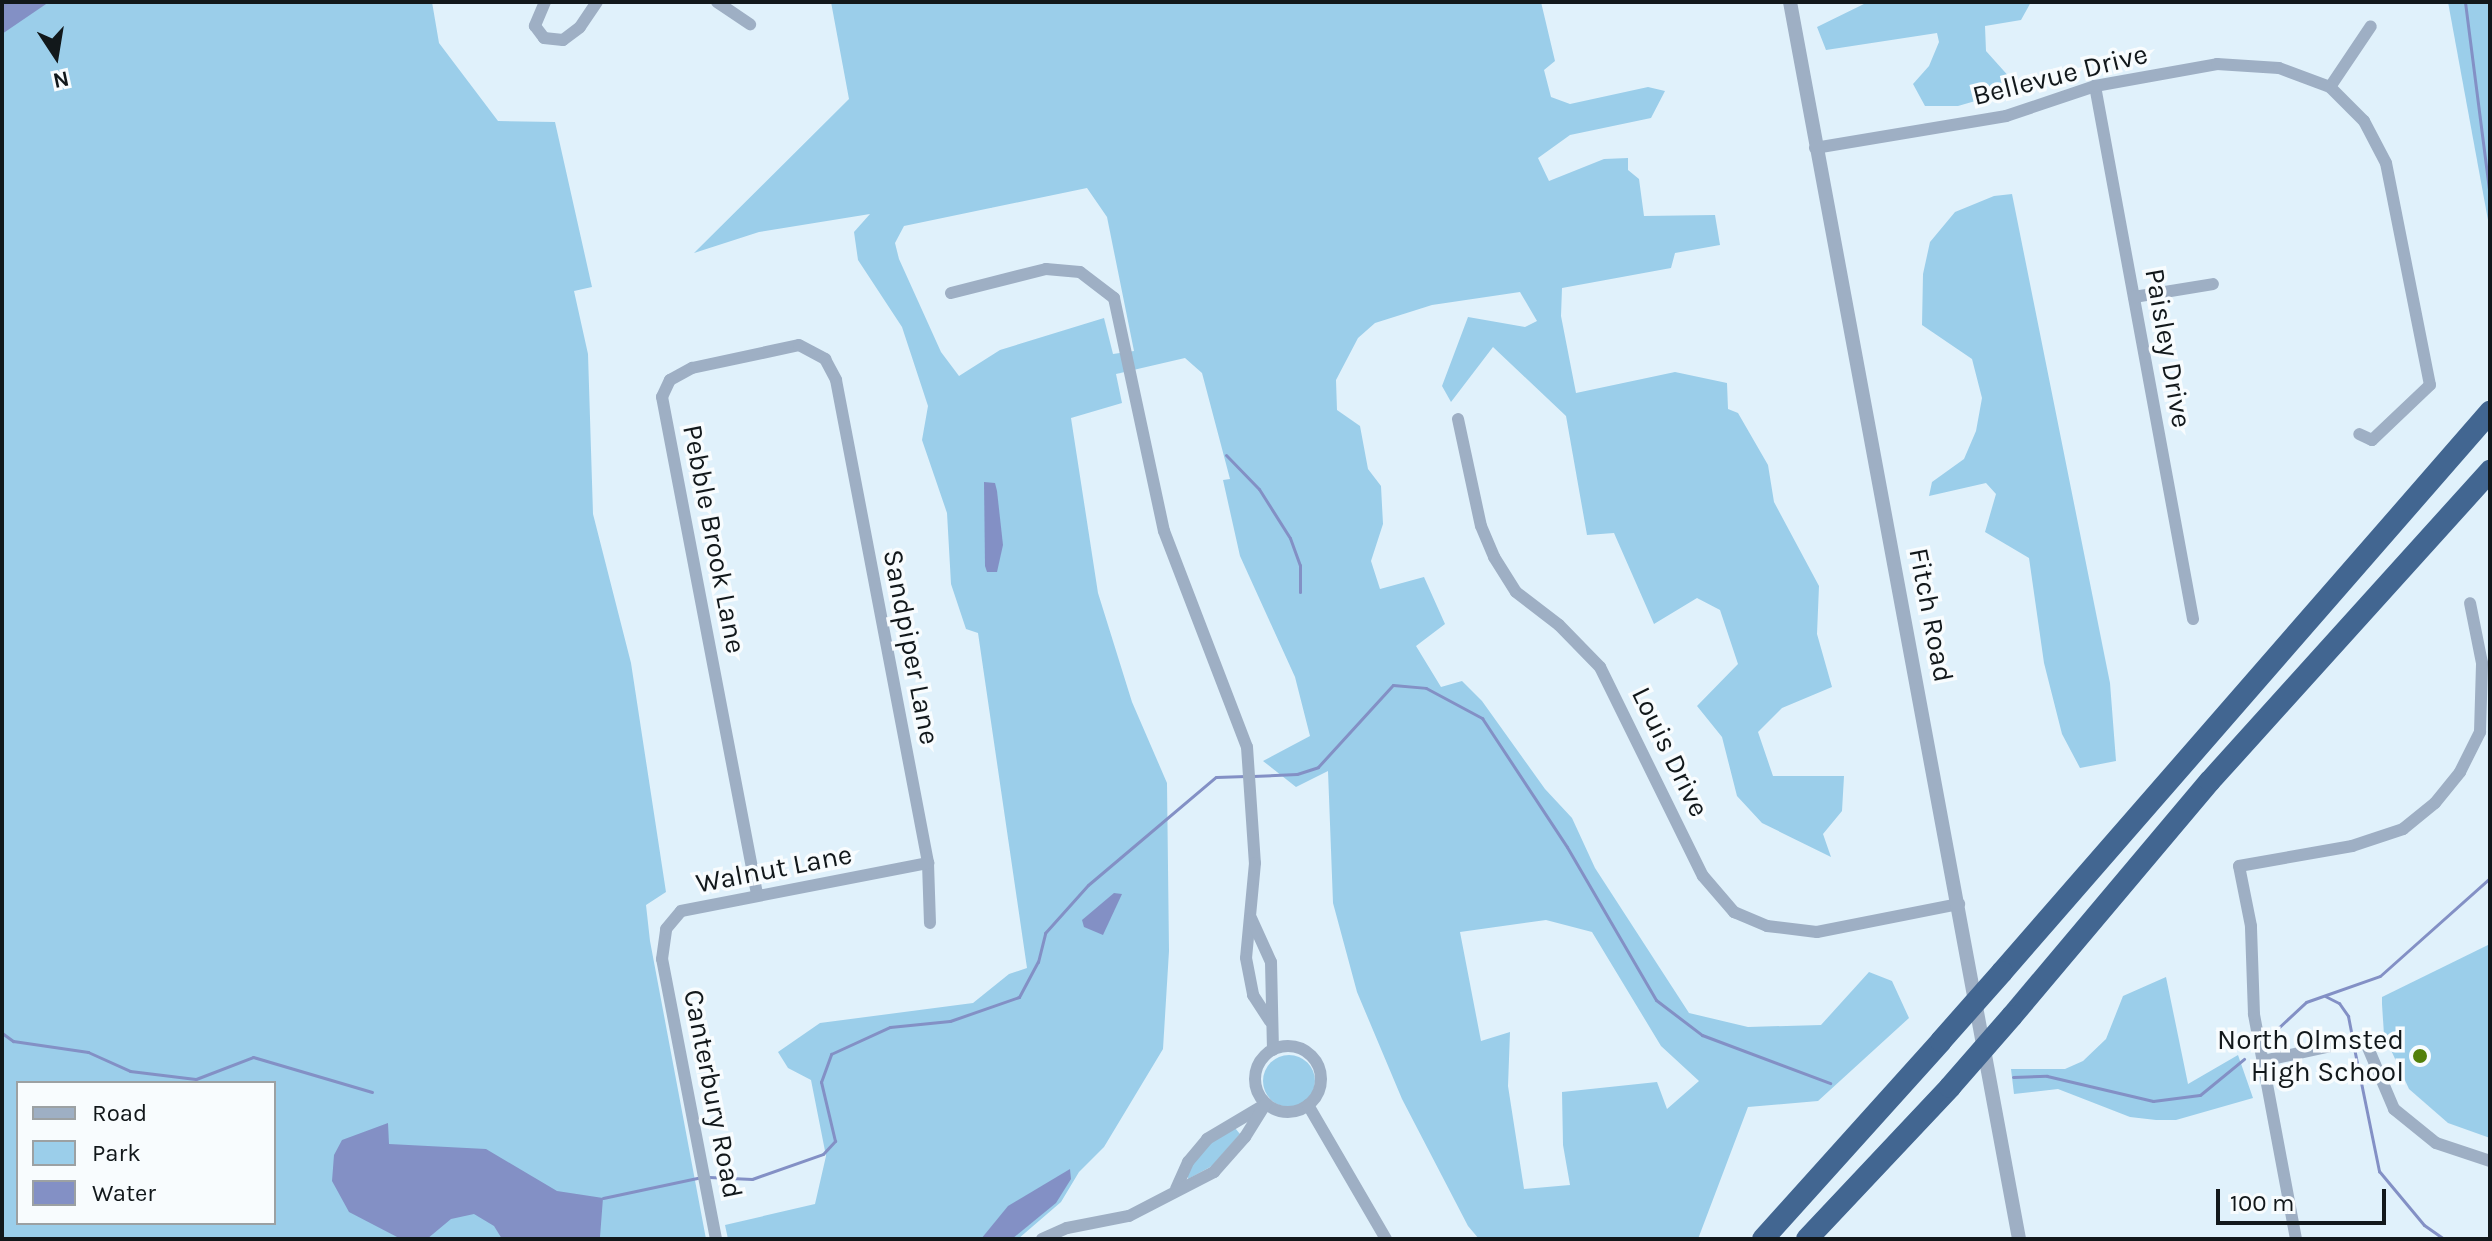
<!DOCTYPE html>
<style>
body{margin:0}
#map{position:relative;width:2492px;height:1241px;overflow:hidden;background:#e0f1fb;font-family:Karla,sans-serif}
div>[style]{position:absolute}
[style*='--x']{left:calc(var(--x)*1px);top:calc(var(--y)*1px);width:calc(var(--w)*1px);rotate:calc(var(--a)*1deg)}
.green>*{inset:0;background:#9bceea}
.round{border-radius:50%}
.water>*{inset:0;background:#8390c5}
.stream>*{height:3px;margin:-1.5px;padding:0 1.5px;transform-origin:1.5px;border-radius:1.5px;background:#8390c5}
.minor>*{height:12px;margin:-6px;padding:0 6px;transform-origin:6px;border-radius:6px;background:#9eafc4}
.minor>.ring{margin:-6px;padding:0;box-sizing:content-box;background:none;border:12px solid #9eafc4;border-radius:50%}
.tertiary>*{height:14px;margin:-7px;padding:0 7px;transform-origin:7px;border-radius:7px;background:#9eafc4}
.motorway>*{height:22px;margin:-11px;padding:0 11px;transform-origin:11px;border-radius:11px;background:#426691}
.motorway-bridge>*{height:22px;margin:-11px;padding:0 11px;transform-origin:11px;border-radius:11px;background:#426691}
.dots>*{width:22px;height:22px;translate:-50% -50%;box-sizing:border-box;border:4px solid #f8fcfe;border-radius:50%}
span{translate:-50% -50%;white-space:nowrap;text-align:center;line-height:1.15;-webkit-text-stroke:7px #f8fcfe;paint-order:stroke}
.street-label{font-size:28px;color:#12181b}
.poi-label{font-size:28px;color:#12181b}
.right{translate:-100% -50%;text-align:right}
.frame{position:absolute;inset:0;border:4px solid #12181b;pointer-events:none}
.legend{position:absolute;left:16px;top:1081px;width:260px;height:144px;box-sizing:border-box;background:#f8fcfe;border:2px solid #9ca1a3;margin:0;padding:10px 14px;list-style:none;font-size:24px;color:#12181b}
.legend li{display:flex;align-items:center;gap:16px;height:40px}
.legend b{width:40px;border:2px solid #9ca1a3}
.north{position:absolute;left:16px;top:16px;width:80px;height:80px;-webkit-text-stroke:6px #f8fcfe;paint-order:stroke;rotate:168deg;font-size:22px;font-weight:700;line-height:32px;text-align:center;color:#12181b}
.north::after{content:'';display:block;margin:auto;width:28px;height:36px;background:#12181b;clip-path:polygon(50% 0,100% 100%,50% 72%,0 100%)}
.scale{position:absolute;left:2216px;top:1189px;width:170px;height:36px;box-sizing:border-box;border:4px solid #12181b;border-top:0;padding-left:10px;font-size:24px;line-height:28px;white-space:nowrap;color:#12181b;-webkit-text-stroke:6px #f8fcfe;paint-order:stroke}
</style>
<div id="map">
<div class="green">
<div style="clip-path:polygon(evenodd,2px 2px,432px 2px,439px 43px,498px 121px,555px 122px,592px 287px,574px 291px,588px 354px,593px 514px,631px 663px,666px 892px,646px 905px,650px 941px,706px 1239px,2px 1239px,2px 2px,18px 1083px,274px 1083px,274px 1223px,18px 1223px,18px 1083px)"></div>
<div style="clip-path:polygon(evenodd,831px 2px,1541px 2px,1555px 61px,1544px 70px,1551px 97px,1570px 104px,1648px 87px,1665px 91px,1651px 118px,1570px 135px,1538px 158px,1549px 181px,1604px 159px,1628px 158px,1628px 170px,1639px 179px,1644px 216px,1715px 215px,1720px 245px,1675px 253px,1671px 268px,1562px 288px,1561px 316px,1576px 393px,1675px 372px,1727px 383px,1728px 409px,1738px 413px,1768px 465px,1774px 502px,1819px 586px,1817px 634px,1832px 687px,1782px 708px,1758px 732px,1773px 776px,1844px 776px,1842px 811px,1823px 834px,1831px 857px,1762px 823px,1737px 796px,1722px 737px,1697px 706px,1738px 664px,1720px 610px,1697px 598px,1654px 624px,1614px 533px,1587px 535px,1566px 416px,1493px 347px,1451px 402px,1442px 386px,1468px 317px,1525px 327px,1537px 321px,1520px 292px,1432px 305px,1375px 323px,1358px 338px,1336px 380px,1337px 410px,1360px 426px,1368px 469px,1381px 486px,1383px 524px,1371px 561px,1380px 589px,1424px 577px,1445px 624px,1416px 646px,1441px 687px,1462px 681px,1482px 701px,1545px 789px,1572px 818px,1595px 868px,1689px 1013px,1748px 1027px,1821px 1025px,1869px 972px,1892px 981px,1909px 1018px,1818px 1101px,1748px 1107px,1698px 1239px,1479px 1239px,1468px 1226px,1402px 1099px,1357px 992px,1333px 903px,1328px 771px,1296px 787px,1263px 761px,1310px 736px,1295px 677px,1240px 556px,1223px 480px,1230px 479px,1202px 373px,1185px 358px,1116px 374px,1122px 403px,1071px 418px,1098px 593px,1132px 702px,1167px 783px,1169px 951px,1163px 1049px,1104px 1147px,1079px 1172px,1061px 1202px,1018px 1239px,728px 1239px,725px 1225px,815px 1204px,826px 1156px,811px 1080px,788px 1068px,778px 1052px,820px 1023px,973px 1003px,1009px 974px,1027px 968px,978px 633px,966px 629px,951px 584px,947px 513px,922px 440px,928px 406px,902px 327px,858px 260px,854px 232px,870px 214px,759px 232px,694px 253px,849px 99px,831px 2px,1087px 188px,1107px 217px,1134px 351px,1113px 354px,1104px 318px,1000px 350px,959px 376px,941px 352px,899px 259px,895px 243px,904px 226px,1087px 188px,831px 2px,1546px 920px,1592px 932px,1661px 1046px,1699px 1081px,1667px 1109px,1657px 1082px,1562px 1092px,1563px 1145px,1570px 1185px,1524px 1189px,1508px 1086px,1510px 1032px,1481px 1041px,1460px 932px,1546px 920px)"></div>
<div style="clip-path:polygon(1868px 2px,2031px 2px,2021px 20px,1985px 26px,1986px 51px,2012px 80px,2010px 91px,1958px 106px,1925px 106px,1913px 84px,1929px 66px,1939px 42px,1937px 33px,1826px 50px,1817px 27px)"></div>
<div style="clip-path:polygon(2448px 2px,2490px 2px,2490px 231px)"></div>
<div style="clip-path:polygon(2012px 194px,2110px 683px,2116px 761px,2080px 768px,2062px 734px,2044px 663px,2029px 558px,1985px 532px,1996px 494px,1986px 483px,1929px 496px,1932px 482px,1964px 459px,1976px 431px,1982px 398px,1972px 359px,1922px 325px,1923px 274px,1930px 242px,1955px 212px,1994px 196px)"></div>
<div style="clip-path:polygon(2490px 944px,2490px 1138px,2448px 1123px,2409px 1089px,2384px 1035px,2382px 1004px,2382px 997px)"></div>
<div style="clip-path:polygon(2166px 977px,2188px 1084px,2238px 1055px,2253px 1098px,2176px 1120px,2156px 1120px,2130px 1117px,2058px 1089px,2014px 1094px,2011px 1069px,2065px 1069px,2083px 1061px,2106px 1039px,2123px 996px)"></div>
<div class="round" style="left:1263px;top:1055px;width:52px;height:52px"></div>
<div style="clip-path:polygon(1235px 1128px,1240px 1134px,1212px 1166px,1188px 1179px,1188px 1169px,1209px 1144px)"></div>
</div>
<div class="water">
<div style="clip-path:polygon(2px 2px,49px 2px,2px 34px)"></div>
<div style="clip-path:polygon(984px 482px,995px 483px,997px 491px,1003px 545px,997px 572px,987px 572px,985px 566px)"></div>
<div style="clip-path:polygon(1114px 893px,1122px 894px,1103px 935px,1084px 927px,1082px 920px)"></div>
<div style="clip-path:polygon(388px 1123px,389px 1144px,486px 1149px,557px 1191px,603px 1198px,600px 1237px,502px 1239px,494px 1226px,474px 1214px,451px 1219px,427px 1239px,399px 1238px,349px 1212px,332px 1181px,334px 1155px,342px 1140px)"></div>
<div style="clip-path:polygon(1070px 1169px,1071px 1179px,1056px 1203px,1012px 1239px,981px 1239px,1008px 1206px)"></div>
</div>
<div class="stream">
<div style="--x:2465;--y:2;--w:196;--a:82.7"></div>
<div style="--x:1226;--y:455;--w:47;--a:45.9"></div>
<div style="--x:1259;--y:489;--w:58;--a:57.7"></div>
<div style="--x:1290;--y:538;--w:29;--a:70"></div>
<div style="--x:1300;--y:565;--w:27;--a:90"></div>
<div style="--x:1253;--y:776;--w:44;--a:-2.6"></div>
<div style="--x:1297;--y:774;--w:22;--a:-18"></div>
<div style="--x:1318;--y:767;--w:111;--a:-47.6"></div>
<div style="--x:1393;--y:685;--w:33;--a:5"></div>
<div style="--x:1426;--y:688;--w:64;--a:28.2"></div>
<div style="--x:1482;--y:718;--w:154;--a:56.6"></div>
<div style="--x:1567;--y:847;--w:177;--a:59.8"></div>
<div style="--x:1656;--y:1000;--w:58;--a:37.3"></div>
<div style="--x:1702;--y:1035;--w:137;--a:20.6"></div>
<div style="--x:2325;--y:996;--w:16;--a:27"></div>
<div style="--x:2339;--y:1003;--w:16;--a:55"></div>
<div style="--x:2348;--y:1016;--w:25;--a:79"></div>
<div style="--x:2275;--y:1031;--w:42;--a:-43.1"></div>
<div style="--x:2306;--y:1002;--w:78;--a:-19.4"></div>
<div style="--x:2380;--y:976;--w:147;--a:-41.7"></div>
<div style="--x:2;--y:1033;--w:14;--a:36"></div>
<div style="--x:13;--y:1041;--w:76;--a:8.3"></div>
<div style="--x:88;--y:1052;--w:46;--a:24.3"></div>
<div style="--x:130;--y:1071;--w:66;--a:6.9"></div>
<div style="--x:196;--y:1079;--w:61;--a:-21.1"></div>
<div style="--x:253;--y:1057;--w:124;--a:16.4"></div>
<div style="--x:2354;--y:1048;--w:126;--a:78.5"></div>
<div style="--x:2379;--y:1171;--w:70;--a:50.2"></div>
<div style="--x:2424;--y:1225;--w:24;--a:35"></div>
<div style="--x:2013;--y:1077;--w:34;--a:-2"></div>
<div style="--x:2047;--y:1076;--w:109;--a:13.3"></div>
<div style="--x:2153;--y:1101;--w:47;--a:-7.3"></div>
<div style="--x:2200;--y:1095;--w:57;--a:-39.3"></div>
<div style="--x:709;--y:1177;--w:43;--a:2.7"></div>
<div style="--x:752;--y:1179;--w:75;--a:-19.4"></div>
<div style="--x:823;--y:1154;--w:18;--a:-47"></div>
<div style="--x:835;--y:1141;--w:61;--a:-103.3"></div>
<div style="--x:821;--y:1082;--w:30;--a:-70"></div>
<div style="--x:831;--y:1054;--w:65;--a:-24.6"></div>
<div style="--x:890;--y:1027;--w:60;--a:-5.7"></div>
<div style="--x:950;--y:1021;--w:73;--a:-19.2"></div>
<div style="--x:1019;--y:997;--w:40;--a:-62"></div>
<div style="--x:1038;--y:962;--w:30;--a:-76"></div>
<div style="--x:1045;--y:933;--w:64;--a:-48.1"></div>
<div style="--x:1088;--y:885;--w:167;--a:-40.2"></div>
<div style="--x:1216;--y:777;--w:30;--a:-2"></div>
<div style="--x:603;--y:1198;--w:101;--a:-12"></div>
</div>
<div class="minor">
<div style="--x:545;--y:2;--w:26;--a:113"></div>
<div style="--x:535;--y:26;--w:15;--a:53"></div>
<div style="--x:544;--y:38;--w:19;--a:6"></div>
<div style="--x:563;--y:40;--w:21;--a:-37"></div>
<div style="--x:580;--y:27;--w:30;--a:-56"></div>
<div style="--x:717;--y:2;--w:40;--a:34"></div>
<div style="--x:2095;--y:86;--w:542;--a:79.58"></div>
<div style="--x:2330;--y:87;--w:73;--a:-56.1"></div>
<div style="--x:1815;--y:148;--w:194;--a:-9.5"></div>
<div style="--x:2006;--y:116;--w:94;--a:-18.6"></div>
<div style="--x:2095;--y:86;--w:124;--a:-10.2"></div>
<div style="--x:2217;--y:64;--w:62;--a:3.7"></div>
<div style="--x:2279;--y:68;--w:54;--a:20.4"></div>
<div style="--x:2330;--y:87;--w:48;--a:45"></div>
<div style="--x:2364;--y:121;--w:47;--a:62.4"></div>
<div style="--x:2386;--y:163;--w:226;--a:78.8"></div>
<div style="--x:2430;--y:385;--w:80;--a:136.5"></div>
<div style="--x:2372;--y:440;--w:14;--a:-155"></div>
<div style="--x:951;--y:293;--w:98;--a:-14.2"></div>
<div style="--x:1046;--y:269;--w:34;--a:5"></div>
<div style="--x:1080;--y:272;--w:43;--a:37.4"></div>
<div style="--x:1114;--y:298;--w:238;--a:77.9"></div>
<div style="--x:1164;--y:531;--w:231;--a:69"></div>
<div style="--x:1247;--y:747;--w:116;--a:86.1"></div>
<div style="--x:1255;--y:863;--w:95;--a:95.4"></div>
<div style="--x:1246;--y:958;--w:38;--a:79"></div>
<div style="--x:1253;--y:995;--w:31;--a:57"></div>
<div style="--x:2134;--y:297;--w:80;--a:-9.3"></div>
<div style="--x:1458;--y:419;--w:109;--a:77.9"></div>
<div style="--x:1481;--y:526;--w:34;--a:67"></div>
<div style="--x:1494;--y:557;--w:41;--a:57.8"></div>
<div style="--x:1516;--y:592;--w:54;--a:37.5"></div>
<div style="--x:1559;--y:625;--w:59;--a:45.7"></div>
<div style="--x:1600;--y:667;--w:233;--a:63.8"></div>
<div style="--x:1703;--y:876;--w:48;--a:49.3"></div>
<div style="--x:1734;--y:912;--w:36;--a:23"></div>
<div style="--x:1767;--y:926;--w:50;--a:6.8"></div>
<div style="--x:1817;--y:932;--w:145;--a:-11.2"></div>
<div style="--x:757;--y:894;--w:506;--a:-100.82"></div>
<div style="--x:662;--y:397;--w:19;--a:-65"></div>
<div style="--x:670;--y:380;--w:25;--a:-29"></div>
<div style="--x:692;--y:368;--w:109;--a:-12.1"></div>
<div style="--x:799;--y:345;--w:30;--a:28"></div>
<div style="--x:825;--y:359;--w:24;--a:62"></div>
<div style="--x:836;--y:380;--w:492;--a:79.2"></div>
<div style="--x:928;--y:863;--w:60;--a:88.1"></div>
<div style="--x:1251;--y:918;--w:48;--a:65.6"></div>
<div style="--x:1271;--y:962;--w:88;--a:88.7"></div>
<div class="ring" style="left:1255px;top:1046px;width:54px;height:54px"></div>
<div style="--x:2263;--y:1061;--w:83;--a:-12.5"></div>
<div style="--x:2344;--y:1043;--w:22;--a:0"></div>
<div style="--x:2366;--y:1043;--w:72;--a:67"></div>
<div style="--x:2394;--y:1109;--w:54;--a:39"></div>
<div style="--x:2436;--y:1143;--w:57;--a:18.4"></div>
<div style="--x:1308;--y:1105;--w:155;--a:59.8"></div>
<div style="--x:1176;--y:1189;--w:30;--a:-66"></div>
<div style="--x:1188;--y:1162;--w:30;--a:-50"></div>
<div style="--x:1207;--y:1139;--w:69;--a:-30.7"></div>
<div style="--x:716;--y:1239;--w:285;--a:-100.9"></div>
<div style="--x:662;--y:959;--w:30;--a:-82"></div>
<div style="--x:666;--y:929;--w:23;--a:-50"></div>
<div style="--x:681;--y:911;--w:252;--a:-11"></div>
<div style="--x:1042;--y:1239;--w:27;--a:-24"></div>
<div style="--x:1067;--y:1228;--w:63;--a:-11"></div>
<div style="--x:1129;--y:1216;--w:96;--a:-27.4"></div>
<div style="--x:1214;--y:1172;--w:47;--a:-48.5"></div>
<div style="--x:1245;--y:1137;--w:39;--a:-58"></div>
<div style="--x:2296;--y:1239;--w:229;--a:-100.6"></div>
<div style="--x:2254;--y:1014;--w:88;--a:-92"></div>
<div style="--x:2251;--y:926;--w:61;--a:-101.3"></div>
<div style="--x:2239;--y:866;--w:115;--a:-10"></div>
<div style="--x:2352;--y:846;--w:54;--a:-18.4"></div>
<div style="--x:2403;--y:829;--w:41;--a:-39.1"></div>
<div style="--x:2435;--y:803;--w:40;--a:-51"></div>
<div style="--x:2460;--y:772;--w:45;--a:-63.4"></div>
<div style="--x:2480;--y:732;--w:69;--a:-88.3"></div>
<div style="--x:2482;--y:663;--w:61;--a:-101.3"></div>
</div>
<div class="tertiary">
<div style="--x:1790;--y:2;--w:1258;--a:79.51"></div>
</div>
<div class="motorway">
<div style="--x:2002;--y:972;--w:743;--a:-48.93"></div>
<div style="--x:2012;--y:1016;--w:307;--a:-49.9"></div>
<div style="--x:2210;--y:781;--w:418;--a:-47.9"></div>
<div style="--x:1763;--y:1239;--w:266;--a:-48"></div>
<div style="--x:1807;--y:1239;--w:209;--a:-46.7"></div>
</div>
<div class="motorway-bridge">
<div style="--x:1941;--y:1041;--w:92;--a:-48.5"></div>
<div style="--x:1950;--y:1087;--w:94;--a:-48.9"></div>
</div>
<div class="dots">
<div style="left:2420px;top:1056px;background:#53800a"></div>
</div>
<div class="street-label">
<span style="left:2060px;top:75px;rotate:-14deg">Bellevue Drive</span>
<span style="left:2168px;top:348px;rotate:80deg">Paisley Drive</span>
<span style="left:714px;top:539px;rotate:79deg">Pebble Brook Lane</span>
<span style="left:1931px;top:615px;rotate:79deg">Fitch Road</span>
<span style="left:911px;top:647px;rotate:79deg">Sandpiper Lane</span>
<span style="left:1670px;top:752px;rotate:64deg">Louis Drive</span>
<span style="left:774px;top:869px;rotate:-11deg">Walnut Lane</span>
<span style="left:713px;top:1094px;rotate:79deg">Canterbury Road</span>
</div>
<div class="poi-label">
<span class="right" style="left:2404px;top:1056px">North Olmsted<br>High School</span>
</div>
<div class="frame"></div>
<ul class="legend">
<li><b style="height:10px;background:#9eafc4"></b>Road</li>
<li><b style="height:22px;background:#9bceea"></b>Park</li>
<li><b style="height:22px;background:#8390c5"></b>Water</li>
</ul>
<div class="north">N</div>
<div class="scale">100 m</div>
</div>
